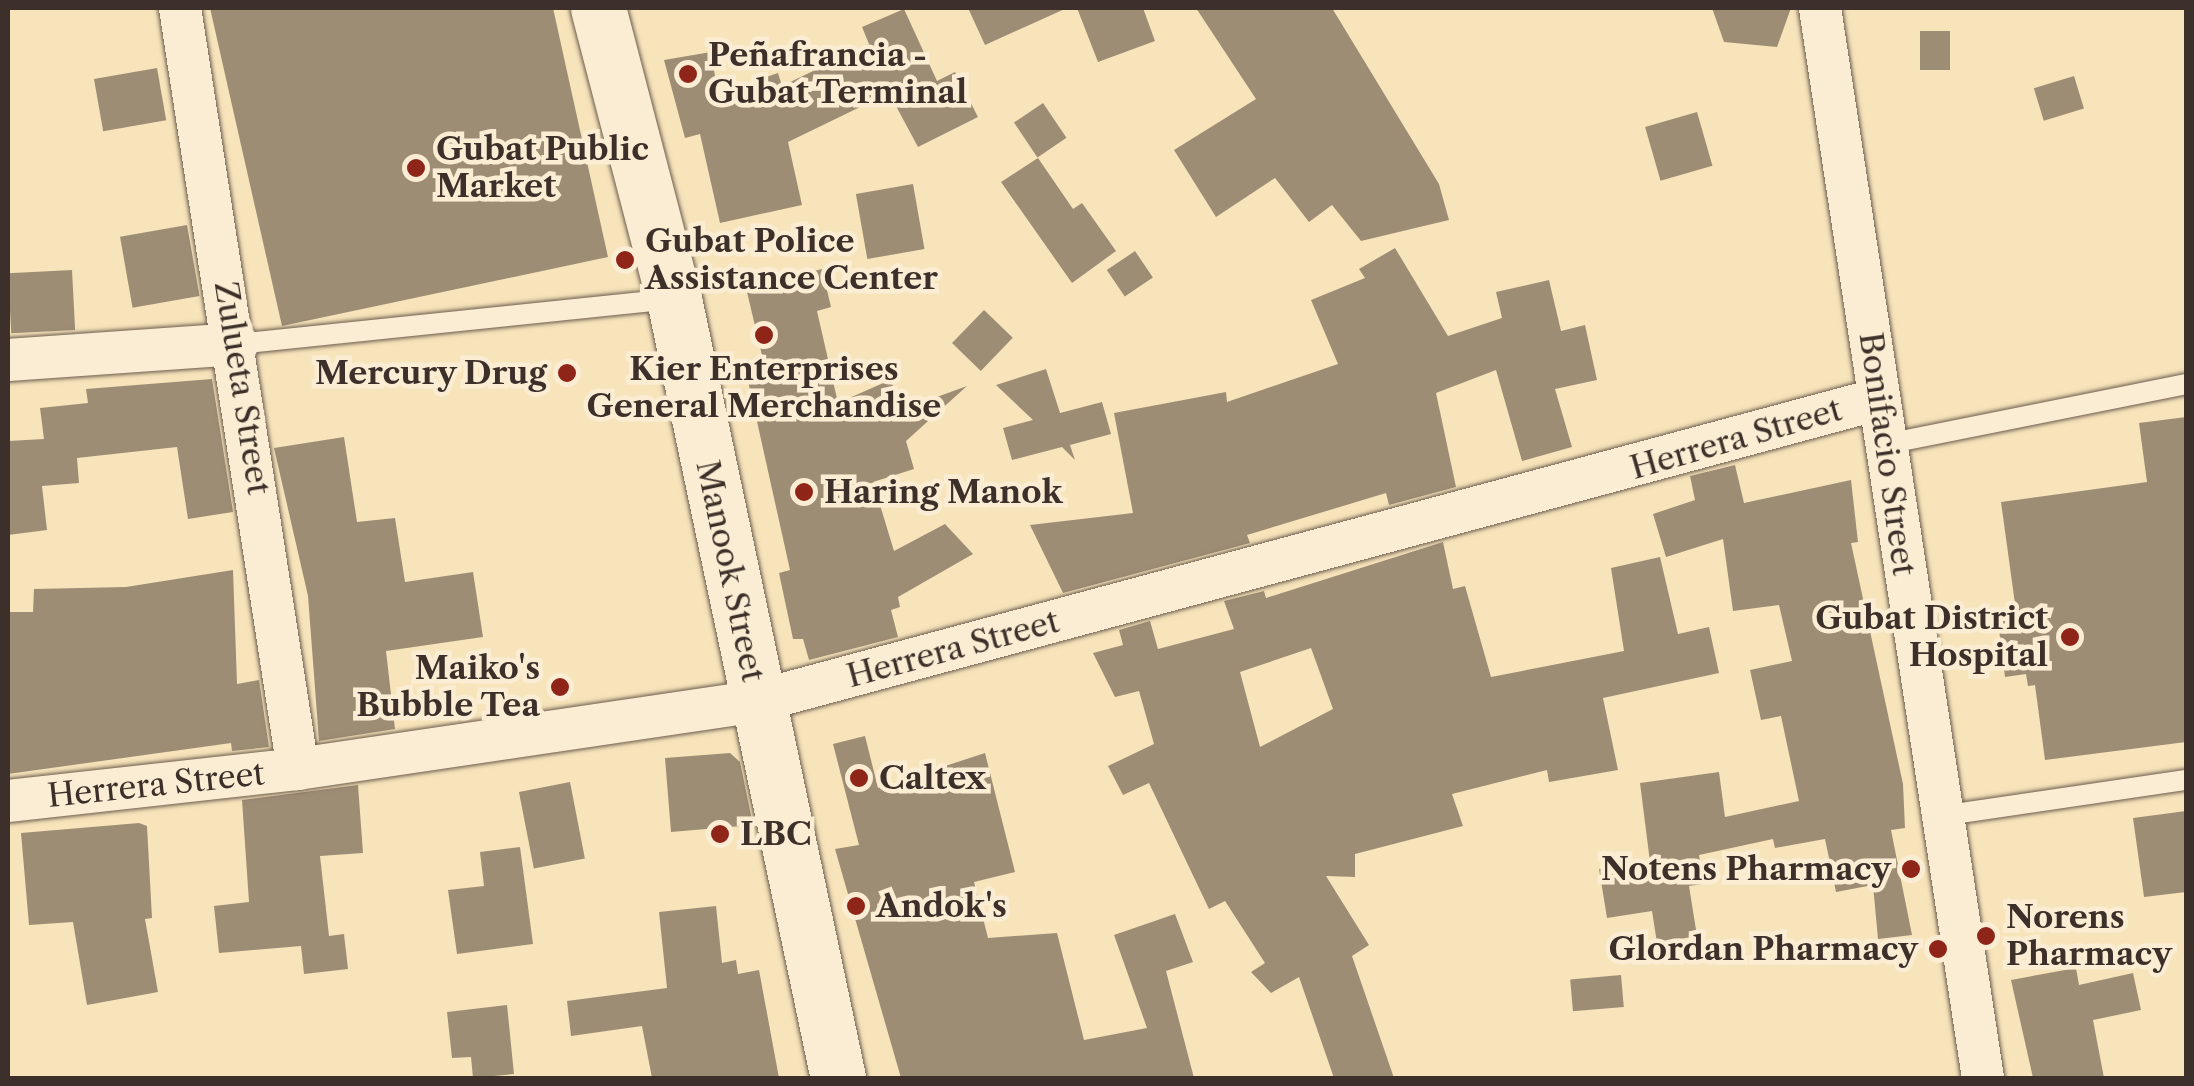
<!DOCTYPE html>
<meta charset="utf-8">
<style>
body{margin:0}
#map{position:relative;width:2194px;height:1086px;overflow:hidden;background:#f7e4bb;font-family:"Libre Caslon Text",serif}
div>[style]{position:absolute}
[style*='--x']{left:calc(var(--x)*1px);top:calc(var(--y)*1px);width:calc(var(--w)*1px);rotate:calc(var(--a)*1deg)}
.building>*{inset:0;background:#9e8d75;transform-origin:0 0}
.roads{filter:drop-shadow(0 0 2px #6c5c4e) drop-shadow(0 0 2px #6c5c4e)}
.service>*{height:20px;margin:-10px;padding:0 10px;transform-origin:10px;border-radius:10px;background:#faedd3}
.minor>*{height:42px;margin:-21px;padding:0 21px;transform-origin:21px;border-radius:21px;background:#faedd3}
.secondary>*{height:55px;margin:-27.5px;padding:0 27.5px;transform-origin:27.5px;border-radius:27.5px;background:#faedd3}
.dots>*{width:28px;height:28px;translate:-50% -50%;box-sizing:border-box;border:5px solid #faedd3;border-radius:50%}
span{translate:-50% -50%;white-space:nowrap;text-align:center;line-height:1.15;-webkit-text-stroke:9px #faedd3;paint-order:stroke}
.poi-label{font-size:32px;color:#3d2f29;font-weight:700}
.left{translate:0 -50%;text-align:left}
.right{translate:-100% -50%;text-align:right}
.street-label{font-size:32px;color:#3d2f29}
.frame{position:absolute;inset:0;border:10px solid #3d2f29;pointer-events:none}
</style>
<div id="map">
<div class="building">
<div style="clip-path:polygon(210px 8px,553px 8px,608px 257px,282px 326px)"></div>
<div style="clip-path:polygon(968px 8px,1067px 8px,985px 45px)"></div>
<div style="clip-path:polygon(1077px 8px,1143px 8px,1155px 41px,1098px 62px)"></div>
<div style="clip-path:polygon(1196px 8px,1332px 8px,1439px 184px,1449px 220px,1361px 241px,1332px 205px,1309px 222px,1275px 178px,1216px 217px,1174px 150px,1256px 99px)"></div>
<div style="clip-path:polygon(1712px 8px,1791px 8px,1777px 47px,1724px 42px)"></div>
<div style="clip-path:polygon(904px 9px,937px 81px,955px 72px,978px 117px,918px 147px,889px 93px,788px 142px,802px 205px,720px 223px,700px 134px,685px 138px,664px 60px,711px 52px,718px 94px,778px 73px,782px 86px,869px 44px,862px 27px)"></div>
<div style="left:1920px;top:31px;width:30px;height:39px"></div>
<div style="left:157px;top:68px;width:53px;height:64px;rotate:80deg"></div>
<div style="left:2074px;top:76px;width:34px;height:42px;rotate:73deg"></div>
<div style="left:1043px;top:103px;width:42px;height:35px;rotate:56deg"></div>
<div style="left:1697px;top:112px;width:56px;height:54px;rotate:74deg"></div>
<div style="clip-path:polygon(1038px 158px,1073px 209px,1082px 203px,1116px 251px,1072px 283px,1001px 182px)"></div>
<div style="left:913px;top:184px;width:66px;height:58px;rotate:80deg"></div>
<div style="left:187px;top:225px;width:72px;height:68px;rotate:80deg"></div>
<div style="clip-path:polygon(1395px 248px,1448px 336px,1502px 318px,1496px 292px,1549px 280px,1561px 331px,1585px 325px,1597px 380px,1555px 389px,1572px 447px,1522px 461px,1496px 370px,1436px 393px,1456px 487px,1389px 505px,1386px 493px,1247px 535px,1250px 543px,1063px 593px,1030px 525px,1133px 513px,1114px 413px,1226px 392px,1227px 402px,1338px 364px,1311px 300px,1365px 278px,1359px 269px)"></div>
<div style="left:1135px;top:251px;width:32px;height:34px;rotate:56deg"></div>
<div style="clip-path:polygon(822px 269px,831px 307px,817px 311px,838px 403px,890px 380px,904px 409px,967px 386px,906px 441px,914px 469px,873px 482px,894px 551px,945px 524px,973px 554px,898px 597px,900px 607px,891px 610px,898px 637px,809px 660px,803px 639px,793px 639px,779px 573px,790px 570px,746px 372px,765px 368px,746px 288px)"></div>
<div style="left:72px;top:270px;width:60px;height:64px;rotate:87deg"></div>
<div style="left:984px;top:310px;width:40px;height:46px;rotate:44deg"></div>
<div style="clip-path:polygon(1046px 369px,1060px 413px,1102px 402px,1111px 434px,1070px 445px,1075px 460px,1062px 447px,1012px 460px,1003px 428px,1033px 420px,996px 385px)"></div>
<div style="clip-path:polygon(212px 379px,233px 512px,188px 519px,177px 447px,77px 458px,79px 483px,42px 486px,47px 530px,8px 535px,8px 441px,44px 439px,40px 408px,88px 403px,86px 389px)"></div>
<div style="clip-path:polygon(2186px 417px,2186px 742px,2045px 760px,2035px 685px,2028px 686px,2026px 674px,2005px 677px,1997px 614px,2016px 611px,2001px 502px,2147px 482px,2139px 423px)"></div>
<div style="clip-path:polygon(344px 437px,357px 522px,395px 518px,405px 582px,473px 572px,483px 637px,386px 651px,395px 729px,319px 741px,308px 596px,274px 448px)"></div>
<div style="clip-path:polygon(1735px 465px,1744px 503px,1851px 480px,1858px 542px,1851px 543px,1903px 784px,1905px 828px,1891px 830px,1912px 935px,1878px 939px,1873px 885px,1836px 892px,1825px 839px,1775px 848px,1773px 839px,1699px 855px,1703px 884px,1689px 886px,1697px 936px,1657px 943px,1652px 911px,1607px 918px,1599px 869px,1650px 862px,1640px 783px,1719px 772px,1725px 817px,1799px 801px,1781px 716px,1761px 720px,1750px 670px,1792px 661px,1779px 605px,1733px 611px,1723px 539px,1666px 557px,1653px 514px,1695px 500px,1690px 476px)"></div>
<div style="clip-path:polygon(evenodd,1443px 542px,1453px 589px,1465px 586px,1491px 677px,1624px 651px,1611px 568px,1660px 557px,1678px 634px,1709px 627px,1719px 673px,1603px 698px,1618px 770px,1549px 782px,1547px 770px,1452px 794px,1463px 826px,1355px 854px,1355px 877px,1326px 876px,1369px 945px,1352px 956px,1394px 1078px,1334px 1078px,1299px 977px,1271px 993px,1251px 972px,1265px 963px,1225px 901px,1209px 909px,1149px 783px,1123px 795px,1108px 766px,1154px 744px,1139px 691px,1115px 697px,1093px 653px,1123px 645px,1119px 630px,1150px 621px,1158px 649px,1234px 629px,1224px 601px,1264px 591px,1266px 598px,1443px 542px,1311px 648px,1333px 709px,1260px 747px,1240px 672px,1311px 648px)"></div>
<div style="clip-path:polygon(233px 570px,237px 684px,259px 680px,269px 747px,232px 751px,231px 743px,8px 774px,8px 612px,33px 612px,34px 589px,126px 587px)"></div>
<div style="clip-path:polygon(865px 736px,878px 788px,985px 753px,1015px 872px,974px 882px,988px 938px,1057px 933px,1084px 1040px,1147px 1028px,1114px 935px,1175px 914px,1193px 962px,1166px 971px,1194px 1078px,901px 1078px,835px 849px,859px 845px,833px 744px)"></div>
<div style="clip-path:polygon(730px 753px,740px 762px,753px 825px,671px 832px,665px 758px)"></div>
<div style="left:570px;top:782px;width:78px;height:52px;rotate:79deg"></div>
<div style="clip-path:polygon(358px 785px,363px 853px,320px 856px,329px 936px,344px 934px,348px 969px,304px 974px,301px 946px,219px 953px,214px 906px,249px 902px,242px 800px)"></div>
<div style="clip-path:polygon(2186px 811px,2186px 892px,2144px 897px,2133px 818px)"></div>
<div style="clip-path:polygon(139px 823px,147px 826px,152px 918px,145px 919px,158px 992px,87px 1005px,73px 922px,29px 925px,21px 833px)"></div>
<div style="clip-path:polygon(520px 847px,533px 944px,457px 954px,448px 890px,484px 886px,480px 852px)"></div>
<div style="clip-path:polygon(716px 906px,722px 963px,736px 960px,738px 974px,759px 970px,779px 1078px,652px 1078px,642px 1026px,571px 1036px,567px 1001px,667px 988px,659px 912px)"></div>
<div style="clip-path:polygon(2076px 968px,2079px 985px,2133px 973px,2141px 1010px,2093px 1020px,2104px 1078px,2033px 1078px,2011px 980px)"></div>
<div style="left:1621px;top:975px;width:32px;height:51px;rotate:85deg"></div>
<div style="clip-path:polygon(507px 1005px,514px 1074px,473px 1078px,471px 1057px,452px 1058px,447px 1012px)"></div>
</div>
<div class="roads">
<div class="service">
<div style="--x:237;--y:344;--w:437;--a:-5.9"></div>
<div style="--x:1886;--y:444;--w:306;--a:-11.3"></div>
<div style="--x:1941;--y:816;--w:248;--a:-8.4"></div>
</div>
<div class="minor">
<div style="--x:180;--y:8;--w:770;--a:81.19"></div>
<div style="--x:1820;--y:8;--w:1082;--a:81.34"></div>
<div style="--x:8;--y:360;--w:230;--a:-4"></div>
<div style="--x:8;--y:801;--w:292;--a:-6.3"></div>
<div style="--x:298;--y:769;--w:465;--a:-8.4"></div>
<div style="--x:758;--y:701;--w:1161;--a:-15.08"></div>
</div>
<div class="secondary">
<div style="--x:598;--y:8;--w:301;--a:75.4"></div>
<div style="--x:674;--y:299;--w:796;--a:78.11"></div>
</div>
</div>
<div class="dots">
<div style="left:688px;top:74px;background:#8f2418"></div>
<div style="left:416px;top:168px;background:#8f2418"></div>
<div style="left:625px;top:260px;background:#8f2418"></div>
<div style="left:764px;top:335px;background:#8f2418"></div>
<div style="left:567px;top:373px;background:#8f2418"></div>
<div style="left:804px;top:492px;background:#8f2418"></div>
<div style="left:2070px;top:637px;background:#8f2418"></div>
<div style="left:560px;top:687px;background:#8f2418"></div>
<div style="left:859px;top:778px;background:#8f2418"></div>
<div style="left:720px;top:834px;background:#8f2418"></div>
<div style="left:1911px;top:869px;background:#8f2418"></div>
<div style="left:856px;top:906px;background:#8f2418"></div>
<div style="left:1986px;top:936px;background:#8f2418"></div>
<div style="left:1938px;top:949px;background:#8f2418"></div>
</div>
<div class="poi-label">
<span class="left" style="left:708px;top:74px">Peñafrancia -<br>Gubat Terminal</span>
<span class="left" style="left:436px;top:168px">Gubat Public<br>Market</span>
<span class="left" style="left:645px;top:260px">Gubat Police<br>Assistance Center</span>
<span style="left:764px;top:388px">Kier Enterprises<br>General Merchandise</span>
<span class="right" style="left:547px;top:373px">Mercury Drug</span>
<span class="left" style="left:824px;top:492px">Haring Manok</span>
<span class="right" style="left:2048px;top:637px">Gubat District<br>Hospital</span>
<span class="right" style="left:540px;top:687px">Maiko's<br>Bubble Tea</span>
<span class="left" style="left:879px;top:778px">Caltex</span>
<span class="left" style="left:740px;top:834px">LBC</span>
<span class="right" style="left:1891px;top:869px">Notens Pharmacy</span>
<span class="left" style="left:876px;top:906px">Andok's</span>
<span class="left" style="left:2006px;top:936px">Norens<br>Pharmacy</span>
<span class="right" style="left:1918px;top:949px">Glordan Pharmacy</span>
</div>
<div class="street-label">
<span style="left:242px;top:388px;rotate:81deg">Zulueta Street</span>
<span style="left:1736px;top:439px;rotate:-16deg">Herrera Street</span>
<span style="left:1887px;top:454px;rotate:82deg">Bonifacio Street</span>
<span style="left:730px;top:571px;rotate:78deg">Manook Street</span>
<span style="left:953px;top:649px;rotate:-15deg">Herrera Street</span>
<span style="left:156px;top:785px;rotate:-6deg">Herrera Street</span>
</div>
<div class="frame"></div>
</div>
